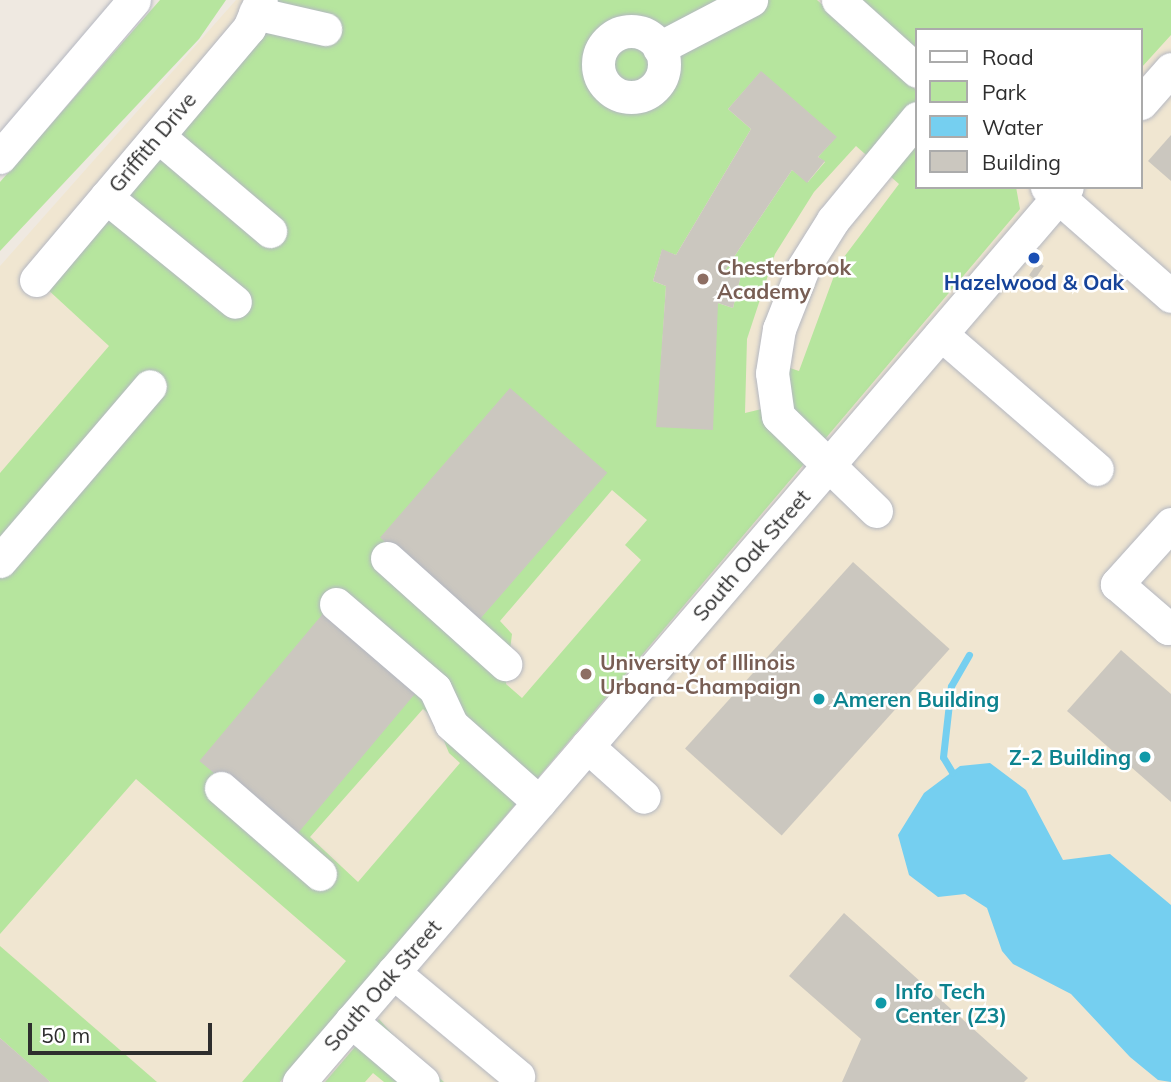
<!DOCTYPE html>
<style>
body{margin:0}
#map{position:relative;width:1171px;height:1082px;overflow:hidden;background:#efe9e1;font-family:Mulish,sans-serif}
div>[style]{position:absolute}
[style*='--x']{left:calc(var(--x)*1px);top:calc(var(--y)*1px);width:calc(var(--w)*1px);rotate:calc(var(--a)*1deg)}
.education>*{inset:0;background:#f0e6d1}
.green>*{inset:0;background:#b6e59e}
.water>*{inset:0;background:#75cff0}
.stream>*{height:7px;margin:-3.5px;padding:0 3.5px;transform-origin:3.5px;border-radius:3.5px;background:#75cff0}
.building>*{inset:0;background:#cbc7bf;transform-origin:0 0}
.roads{filter:drop-shadow(0 0 2px #b4b7c1) drop-shadow(0 0 2px #b4b7c1)}
.minor>*{height:33px;margin:-16.5px;padding:0 16.5px;transform-origin:16.5px;border-radius:16.5px;background:#fff}
.minor>.ring{margin:-16.5px;padding:0;box-sizing:content-box;background:none;border:33px solid #fff;border-radius:50%}
.dots>*{width:19px;height:19px;translate:-50% -50%;box-sizing:border-box;border:4px solid #fff;border-radius:50%}
span{translate:-50% -50%;white-space:nowrap;text-align:center;line-height:1.15;-webkit-text-stroke:5px #fff;paint-order:stroke}
.street-label{font-size:21px;color:#2e2e2e}
.education-label{font-size:21px;color:#785e54;font-weight:700}
.left{translate:0 -50%;text-align:left}
.transit-label{font-size:21px;color:#164399;font-weight:700}
.culture-label{font-size:21px;color:#0d838f;font-weight:700}
.right{translate:-100% -50%;text-align:right}
.legend{position:absolute;left:915px;top:28px;width:228px;height:161px;box-sizing:border-box;background:#fff;border:2px solid #ababab;margin:0;padding:9px 12px;list-style:none;font-size:21px;color:#2e2e2e}
.legend li{display:flex;align-items:center;gap:14px;height:35px}
.legend b{width:35px;border:2px solid #ababab}
.scale{position:absolute;left:28px;top:1023px;width:184px;height:32px;box-sizing:border-box;border:4px solid #2e2e2e;border-top:0;padding-left:9px;font-size:21px;line-height:24px;white-space:nowrap;color:#2e2e2e;-webkit-text-stroke:5px #fff;paint-order:stroke}
</style>
<div id="map">
<div class="education">
<div style="clip-path:polygon(evenodd,236px 0,1171px 0,1171px 1082px,0 1082px,0 266px,236px 0,917px 30px,1141px 30px,1141px 187px,917px 187px,917px 30px)"></div>
</div>
<div class="green">
<div style="clip-path:polygon(160px 0,226px 0,199px 39px,0 251px,0 182px)"></div>
<div style="clip-path:polygon(evenodd,274px 0,817px 0,917px 91px,917px 187px,1016px 187px,1020px 209px,280px 1082px,242px 1082px,346px 961px,136px 779px,0 934px,0 473px,109px 346px,45px 287px,274px 0,761px 72px,836px 137px,818px 157px,825px 162px,808px 182px,792px 170px,724px 272px,741px 275px,733px 308px,718px 303px,657px 427px,666px 286px,653px 281px,662px 250px,676px 255px,751px 129px,728px 109px,761px 72px,274px 0,856px 146px,899px 184px,838px 265px,799px 371px,781px 365px,784px 404px,745px 413px,747px 339px,775px 254px,814px 192px,856px 146px,274px 0,612px 490px,647px 520px,625px 545px,641px 560px,522px 698px,506px 684px,512px 634px,500px 621px,612px 490px,274px 0,423px 709px,435px 719px,449px 753px,460px 763px,358px 882px,310px 837px,423px 709px)"></div>
<div style="clip-path:polygon(860px 0,1171px 0,1171px 35px,1141px 68px,1141px 30px,917px 30px,917px 51px)"></div>
<div style="clip-path:polygon(0 946px,157px 1082px,50px 1082px,0 1038px)"></div>
<div style="clip-path:polygon(379px 1019px,400px 1043px,444px 1082px,384px 1082px,373px 1073px,365px 1082px,325px 1082px)"></div>
</div>
<div class="water">
<div style="clip-path:polygon(990px 763px,1026px 790px,1063px 860px,1110px 854px,1171px 905px,1171px 1082px,1158px 1080px,1130px 1057px,1071px 994px,1013px 964px,1002px 951px,987px 908px,965px 894px,938px 897px,909px 875px,898px 835px,924px 793px,960px 766px)"></div>
</div>
<div class="stream">
<div style="--x:952;--y:772;--w:17;--a:-121"></div>
<div style="--x:943;--y:757;--w:71;--a:-83.6"></div>
<div style="--x:951;--y:686;--w:36;--a:-60"></div>
</div>
<div class="building">
<div style="clip-path:polygon(761px 71px,837px 137px,818px 157px,825px 161px,807px 183px,792px 170px,724px 272px,741px 275px,733px 308px,718px 303px,713px 430px,656px 427px,666px 286px,653px 281px,662px 249px,676px 255px,751px 129px,728px 109px)"></div>
<div style="clip-path:polygon(1171px 135px,1171px 181px,1148px 161px)"></div>
<div style="left:1038px;top:262px;width:7px;height:16px;rotate:34deg"></div>
<div style="left:510px;top:388px;width:129px;height:198px;rotate:41deg"></div>
<div style="left:853px;top:562px;width:130px;height:251px;rotate:42deg"></div>
<div style="left:326px;top:610px;width:122px;height:197px;rotate:40deg"></div>
<div style="clip-path:polygon(1121px 650px,1171px 694px,1171px 802px,1067px 711px)"></div>
<div style="clip-path:polygon(844px 913px,1028px 1078px,1024px 1082px,842px 1082px,861px 1039px,789px 976px)"></div>
<div style="clip-path:polygon(0 1038px,46px 1078px,50px 1082px,0 1082px)"></div>
</div>
<div class="roads">
<div class="minor">
<div style="--x:838;--y:0;--w:106;--a:41.9"></div>
<div style="--x:255;--y:13;--w:72;--a:12.9"></div>
<div class="ring" style="left:598px;top:31px;width:33px;height:33px"></div>
<div style="--x:659;--y:48;--w:104;--a:-27.6"></div>
<div style="--x:1141;--y:103;--w:45;--a:-48.6"></div>
<div style="--x:158;--y:136;--w:147;--a:40.3"></div>
<div style="--x:0;--y:157;--w:206;--a:-49.5"></div>
<div style="--x:1047;--y:187;--w:165;--a:41.3"></div>
<div style="--x:106;--y:197;--w:166;--a:39.1"></div>
<div style="--x:36;--y:280;--w:330;--a:-49.8"></div>
<div style="--x:249;--y:28;--w:30;--a:-67"></div>
<div style="--x:941;--y:334;--w:206;--a:40.9"></div>
<div style="--x:876;--y:511;--w:136;--a:-135.9"></div>
<div style="--x:778;--y:416;--w:43;--a:-97.9"></div>
<div style="--x:772;--y:373;--w:45;--a:-81"></div>
<div style="--x:779;--y:329;--w:66;--a:-68.5"></div>
<div style="--x:803;--y:268;--w:57;--a:-58"></div>
<div style="--x:833;--y:220;--w:132;--a:-50.5"></div>
<div style="--x:1171;--y:524;--w:81;--a:132"></div>
<div style="--x:1117;--y:584;--w:67;--a:40.8"></div>
<div style="--x:1168;--y:628;--w:4;--a:-45"></div>
<div style="--x:387;--y:558;--w:159;--a:41.9"></div>
<div style="--x:0;--y:561;--w:230;--a:-49.4"></div>
<div style="--x:336;--y:604;--w:130;--a:40.6"></div>
<div style="--x:435;--y:689;--w:38;--a:65"></div>
<div style="--x:451;--y:724;--w:118;--a:41.6"></div>
<div style="--x:587;--y:746;--w:76;--a:41.8"></div>
<div style="--x:221;--y:788;--w:131;--a:41"></div>
<div style="--x:393;--y:972;--w:163;--a:39.8"></div>
<div style="--x:351;--y:1021;--w:94;--a:40.3"></div>
<div style="--x:299;--y:1082;--w:1179;--a:-49.37"></div>
</div>
</div>
<div class="dots">
<div style="left:1034px;top:258px;background:#1a4fb4"></div>
<div style="left:703px;top:279px;background:#8d6e63"></div>
<div style="left:586px;top:674px;background:#8d6e63"></div>
<div style="left:819px;top:699px;background:#0f9aa8"></div>
<div style="left:1145px;top:757px;background:#0f9aa8"></div>
<div style="left:881px;top:1003px;background:#0f9aa8"></div>
</div>
<div class="street-label">
<span style="left:152px;top:142px;rotate:-50deg">Griffith Drive</span>
<span style="left:751px;top:555px;rotate:-49deg">South Oak Street</span>
<span style="left:382px;top:985px;rotate:-49deg">South Oak Street</span>
</div>
<div class="education-label">
<span class="left" style="left:717px;top:279px">Chesterbrook<br>Academy</span>
<span class="left" style="left:600px;top:674px">University of Illinois<br>Urbana-Champaign</span>
</div>
<div class="transit-label">
<span style="left:1034px;top:282px">Hazelwood &amp; Oak</span>
</div>
<div class="culture-label">
<span class="left" style="left:833px;top:699px">Ameren Building</span>
<span class="right" style="left:1131px;top:757px">Z-2 Building</span>
<span class="left" style="left:895px;top:1003px">Info Tech<br>Center (Z3)</span>
</div>
<ul class="legend">
<li><b style="height:9px;background:#fff"></b>Road</li>
<li><b style="height:19px;background:#b6e59e"></b>Park</li>
<li><b style="height:19px;background:#75cff0"></b>Water</li>
<li><b style="height:19px;background:#cbc7bf"></b>Building</li>
</ul>
<div class="scale">50 m</div>
</div>
